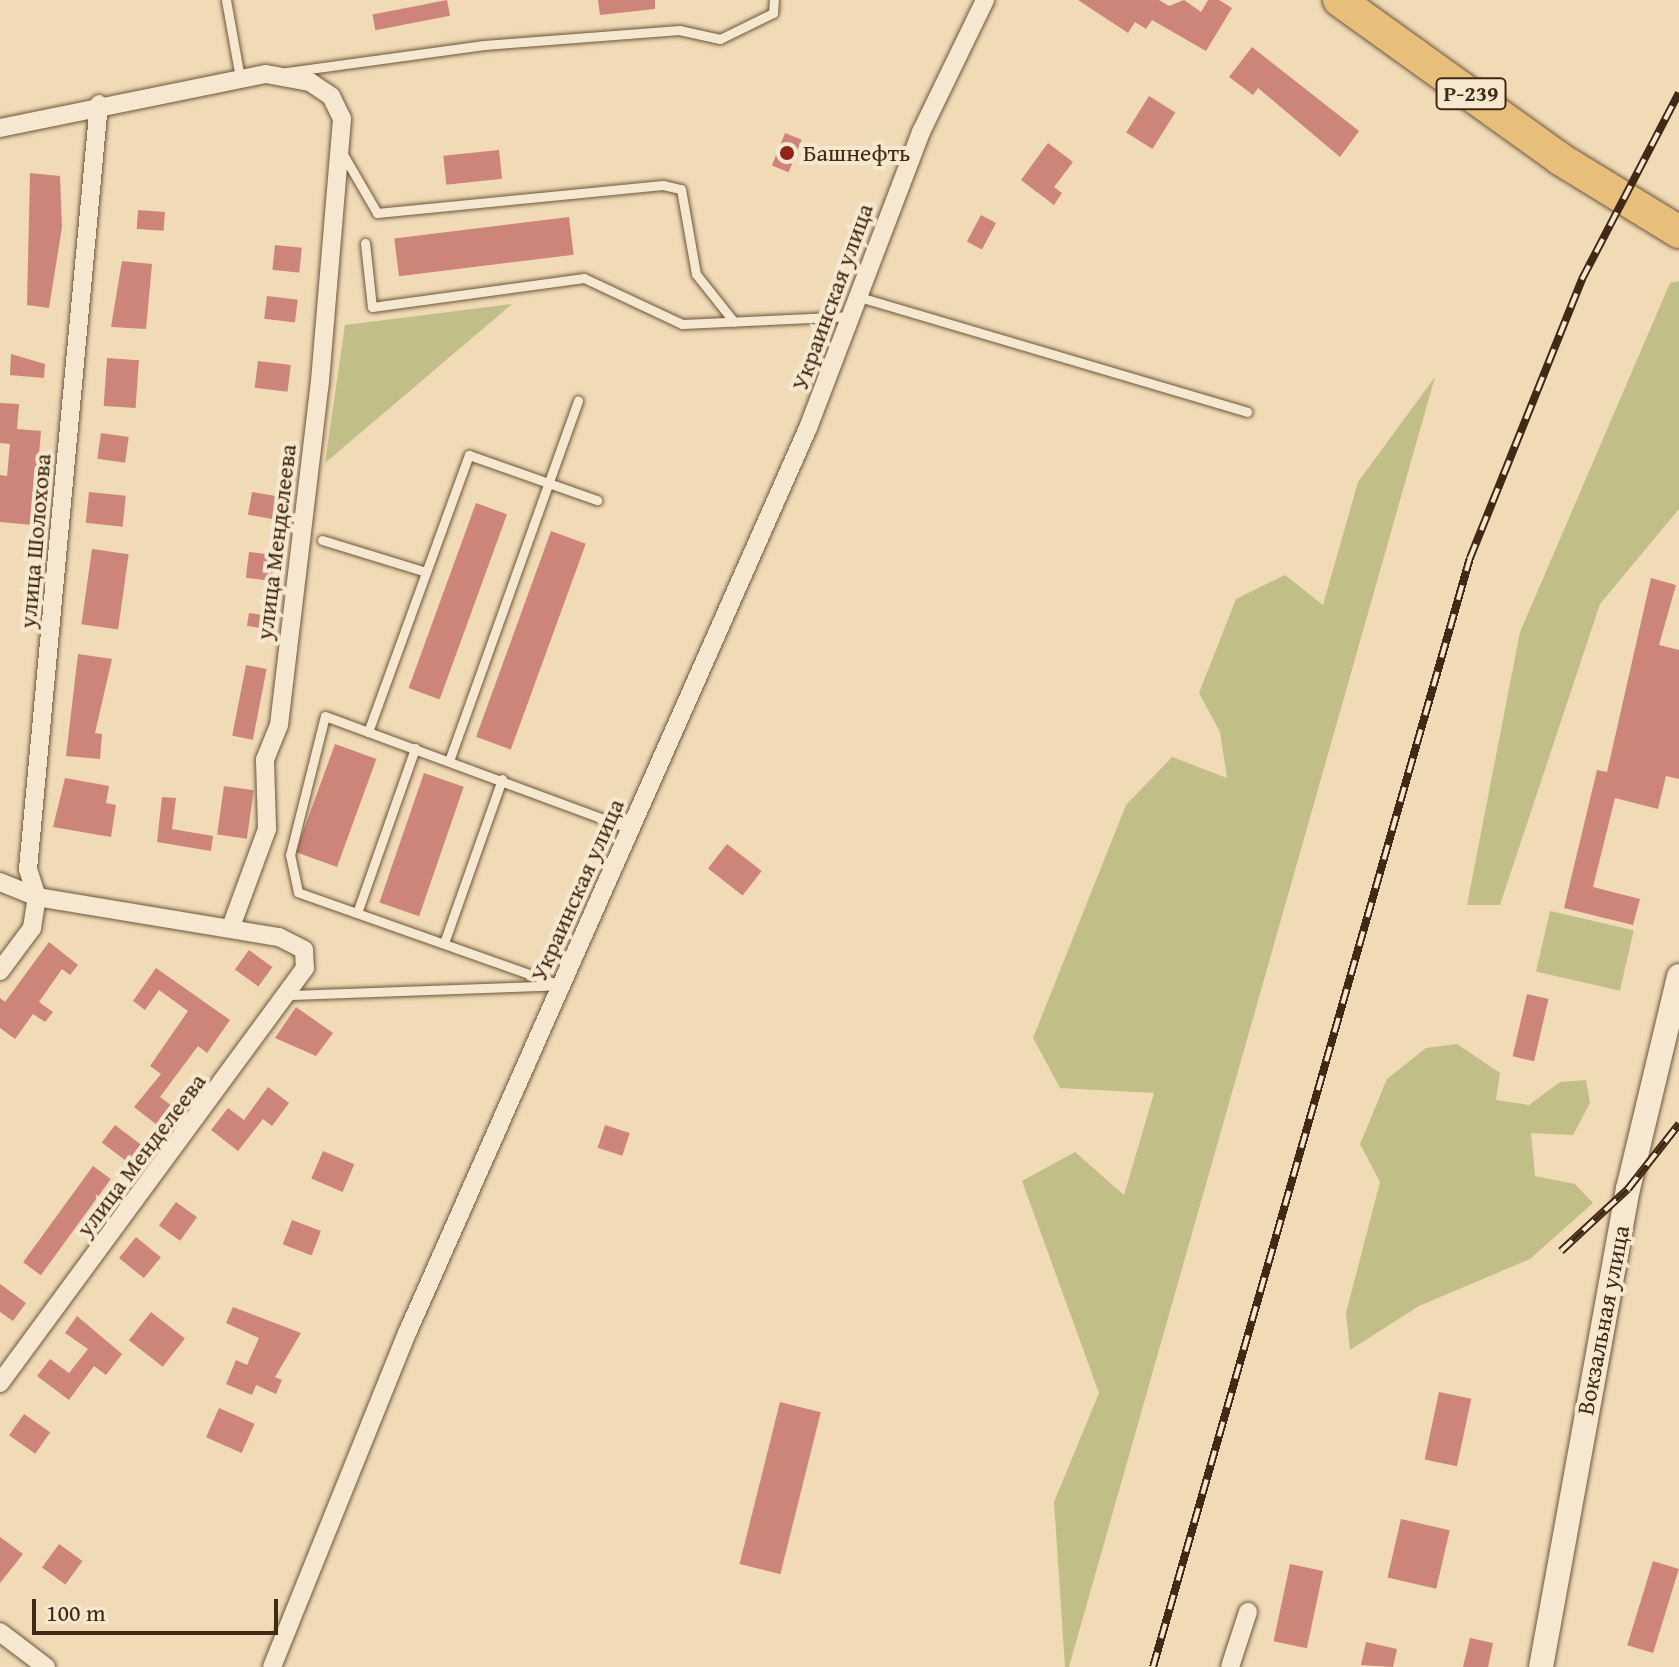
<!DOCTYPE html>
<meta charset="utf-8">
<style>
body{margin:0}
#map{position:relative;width:1679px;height:1667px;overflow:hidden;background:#f1dbb6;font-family:"Gentium Book Plus",serif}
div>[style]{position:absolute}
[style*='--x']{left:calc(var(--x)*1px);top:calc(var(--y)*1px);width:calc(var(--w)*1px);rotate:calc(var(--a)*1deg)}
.green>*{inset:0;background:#c2be88;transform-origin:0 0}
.building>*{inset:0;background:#cd8579;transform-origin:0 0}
.roads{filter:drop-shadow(0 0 2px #6d563c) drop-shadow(0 0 2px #6d563c)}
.service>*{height:9px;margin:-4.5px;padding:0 4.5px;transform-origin:4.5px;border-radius:4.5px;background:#f6e8d0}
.minor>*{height:18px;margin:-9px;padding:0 9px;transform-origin:9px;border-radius:9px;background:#f6e8d0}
.tertiary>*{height:24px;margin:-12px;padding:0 12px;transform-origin:12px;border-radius:12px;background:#f6e8d0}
.trunk>*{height:32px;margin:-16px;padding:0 16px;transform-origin:16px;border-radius:16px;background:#e8be7b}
.rail>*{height:8px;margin-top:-4px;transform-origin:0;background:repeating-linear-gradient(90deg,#f6e8d0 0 15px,#412913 0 30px);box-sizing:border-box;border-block:2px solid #412913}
.dots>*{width:22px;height:22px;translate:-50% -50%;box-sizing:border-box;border:4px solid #f6e8d0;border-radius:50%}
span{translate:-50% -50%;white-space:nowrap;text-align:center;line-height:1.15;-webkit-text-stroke:8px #f6e8d0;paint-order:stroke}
.shield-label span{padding:2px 6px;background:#f6e8d0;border:2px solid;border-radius:6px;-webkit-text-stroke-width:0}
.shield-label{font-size:22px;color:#412913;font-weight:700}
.poi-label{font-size:24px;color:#412913}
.left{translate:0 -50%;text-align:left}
.street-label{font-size:24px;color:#412913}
.scale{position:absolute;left:32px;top:1599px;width:246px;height:36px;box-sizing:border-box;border:4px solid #412913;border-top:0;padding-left:10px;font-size:24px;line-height:28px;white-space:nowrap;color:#412913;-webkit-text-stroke:6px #f6e8d0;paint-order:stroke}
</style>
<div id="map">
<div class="green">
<div style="clip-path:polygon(1679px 281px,1679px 509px,1600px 604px,1500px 905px,1467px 905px,1520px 632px,1670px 283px)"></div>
<div style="clip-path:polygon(512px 304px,325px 463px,345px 325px)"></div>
<div style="clip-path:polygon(1435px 377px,1069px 1667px,1065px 1667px,1054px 1502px,1099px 1393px,1022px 1181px,1075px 1152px,1124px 1195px,1154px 1093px,1060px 1088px,1033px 1038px,1126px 805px,1172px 757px,1227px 778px,1220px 732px,1199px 693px,1236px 599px,1285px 575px,1323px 605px,1358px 482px)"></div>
<div style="left:1550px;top:911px;width:86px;height:62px;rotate:13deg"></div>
<div style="clip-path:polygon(1457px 1044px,1500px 1073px,1496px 1100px,1529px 1105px,1560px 1082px,1586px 1080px,1590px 1103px,1573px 1135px,1531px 1133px,1535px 1176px,1575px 1184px,1593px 1203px,1530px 1259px,1419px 1306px,1350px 1350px,1346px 1313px,1380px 1182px,1360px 1144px,1387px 1079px,1426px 1048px)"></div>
</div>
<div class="building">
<div style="left:447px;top:0;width:16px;height:76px;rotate:79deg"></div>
<div style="clip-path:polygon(598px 0,655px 0,655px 9px,600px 15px)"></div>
<div style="clip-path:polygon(1078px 0,1159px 0,1169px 6px,1184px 0,1201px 12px,1208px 0,1219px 0,1232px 8px,1206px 51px,1152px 20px,1146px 29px,1135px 22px,1128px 33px)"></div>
<div style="clip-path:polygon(1252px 47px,1359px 131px,1340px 157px,1258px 88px,1253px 95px,1229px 77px)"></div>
<div style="left:1149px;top:96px;width:31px;height:43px;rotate:32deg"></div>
<div style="left:785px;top:133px;width:18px;height:35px;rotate:22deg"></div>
<div style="clip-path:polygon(1048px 143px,1073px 162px,1054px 187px,1062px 193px,1054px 205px,1021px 180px)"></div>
<div style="left:499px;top:150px;width:29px;height:56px;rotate:84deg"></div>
<div style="clip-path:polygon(30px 173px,60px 176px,62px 227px,49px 308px,27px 305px)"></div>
<div style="left:138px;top:210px;width:27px;height:19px;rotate:4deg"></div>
<div style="left:981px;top:215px;width:17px;height:30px;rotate:28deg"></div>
<div style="left:569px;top:217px;width:38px;height:176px;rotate:83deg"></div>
<div style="left:275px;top:245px;width:27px;height:25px;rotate:6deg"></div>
<div style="clip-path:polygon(122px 261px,152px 264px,146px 329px,111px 327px)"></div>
<div style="left:267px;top:296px;width:31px;height:23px;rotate:7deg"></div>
<div style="clip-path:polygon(11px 354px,45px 364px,44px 378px,10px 375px)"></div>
<div style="left:107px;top:358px;width:32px;height:48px;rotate:4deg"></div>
<div style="left:258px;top:361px;width:33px;height:27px;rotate:7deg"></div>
<div style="clip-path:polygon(0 403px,19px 404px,17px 429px,41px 431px,33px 525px,0 522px,0 475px,7px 476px,10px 444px,0 443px)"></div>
<div style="left:101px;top:433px;width:28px;height:26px;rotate:8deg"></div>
<div style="left:89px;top:492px;width:37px;height:31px;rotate:6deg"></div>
<div style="left:252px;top:492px;width:28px;height:23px;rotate:10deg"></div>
<div style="left:476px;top:503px;width:33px;height:197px;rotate:20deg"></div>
<div style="left:551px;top:531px;width:37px;height:219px;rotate:20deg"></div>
<div style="left:92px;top:549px;width:37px;height:76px;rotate:8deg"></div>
<div style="left:249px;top:552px;width:26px;height:26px;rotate:7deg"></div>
<div style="clip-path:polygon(1651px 578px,1676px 585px,1659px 645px,1679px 650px,1679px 779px,1666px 776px,1658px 809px,1615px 798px,1593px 887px,1640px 899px,1633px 925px,1564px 908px,1597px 770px,1607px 772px)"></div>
<div style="left:249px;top:613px;width:26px;height:13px;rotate:9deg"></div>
<div style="clip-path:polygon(78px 654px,112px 659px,95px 733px,102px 734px,100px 759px,66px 756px)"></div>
<div style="left:246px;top:665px;width:21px;height:72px;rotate:11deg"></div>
<div style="left:335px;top:744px;width:44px;height:115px;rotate:20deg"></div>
<div style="left:424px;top:773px;width:42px;height:137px;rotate:19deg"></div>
<div style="clip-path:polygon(65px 778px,109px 786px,106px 803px,116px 805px,111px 837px,53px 827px)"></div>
<div style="left:224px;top:786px;width:30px;height:49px;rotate:8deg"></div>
<div style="clip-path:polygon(162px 797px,176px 798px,172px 829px,213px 836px,211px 851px,157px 842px)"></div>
<div style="left:727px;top:844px;width:44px;height:31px;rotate:38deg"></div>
<div style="clip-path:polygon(49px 942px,78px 965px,70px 975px,62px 969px,39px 1002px,53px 1012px,45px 1022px,33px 1014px,15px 1039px,0 1028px,0 998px,5px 1002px)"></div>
<div style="left:249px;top:950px;width:29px;height:24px;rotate:36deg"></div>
<div style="clip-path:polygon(156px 968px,230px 1020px,207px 1053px,198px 1046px,160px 1097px,172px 1106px,157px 1125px,134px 1107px,161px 1074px,150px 1066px,188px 1011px,159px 990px,145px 1010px,133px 1001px)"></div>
<div style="left:1527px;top:994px;width:22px;height:64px;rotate:13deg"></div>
<div style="clip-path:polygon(296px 1007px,333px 1033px,316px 1056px,275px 1038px)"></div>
<div style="clip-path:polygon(268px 1087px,289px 1103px,272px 1126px,263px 1119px,238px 1151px,211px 1130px,228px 1108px,244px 1120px)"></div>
<div style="left:115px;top:1125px;width:34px;height:22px;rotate:37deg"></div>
<div style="left:605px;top:1125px;width:26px;height:24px;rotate:18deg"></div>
<div style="left:323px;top:1151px;width:34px;height:30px;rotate:23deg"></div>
<div style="left:93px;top:1166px;width:22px;height:119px;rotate:36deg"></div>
<div style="left:176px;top:1202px;width:26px;height:29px;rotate:36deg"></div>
<div style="left:292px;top:1220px;width:31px;height:26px;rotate:21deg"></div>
<div style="left:136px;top:1237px;width:32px;height:27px;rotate:39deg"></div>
<div style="clip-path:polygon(0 1284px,26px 1303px,13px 1321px,0 1312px)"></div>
<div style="clip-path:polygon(233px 1307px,301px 1333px,275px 1377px,282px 1380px,276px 1394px,256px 1385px,252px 1395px,226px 1384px,236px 1360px,247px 1365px,259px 1338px,226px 1323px)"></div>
<div style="left:151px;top:1312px;width:43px;height:36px;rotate:38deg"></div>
<div style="clip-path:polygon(77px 1316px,122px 1354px,106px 1375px,94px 1366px,69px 1400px,37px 1376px,50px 1359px,69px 1373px,88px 1349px,65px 1333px)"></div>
<div style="left:1439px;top:1392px;width:33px;height:69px;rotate:12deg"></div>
<div style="left:780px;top:1402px;width:42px;height:167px;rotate:14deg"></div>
<div style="left:219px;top:1408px;width:39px;height:32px;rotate:24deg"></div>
<div style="left:24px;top:1414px;width:32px;height:26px;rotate:35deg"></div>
<div style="left:1401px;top:1519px;width:50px;height:60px;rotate:13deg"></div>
<div style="clip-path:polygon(0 1537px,23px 1554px,0 1583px)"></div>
<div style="left:59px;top:1544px;width:29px;height:29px;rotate:36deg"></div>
<div style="left:1653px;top:1561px;width:27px;height:88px;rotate:17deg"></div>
<div style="left:1290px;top:1564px;width:34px;height:79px;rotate:12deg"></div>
<div style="clip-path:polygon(1470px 1638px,1493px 1643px,1488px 1667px,1463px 1667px)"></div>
<div style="clip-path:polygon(1366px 1642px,1397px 1649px,1393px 1667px,1361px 1665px)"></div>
</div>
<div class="roads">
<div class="service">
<div style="--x:226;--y:0;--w:79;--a:79.8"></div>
<div style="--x:287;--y:72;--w:199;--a:-7.8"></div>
<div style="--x:484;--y:45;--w:196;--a:-4.4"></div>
<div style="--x:679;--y:30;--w:42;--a:12.4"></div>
<div style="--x:720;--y:39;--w:59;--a:-26.1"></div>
<div style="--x:773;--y:13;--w:13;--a:-86"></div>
<div style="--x:344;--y:156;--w:66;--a:59.9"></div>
<div style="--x:377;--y:213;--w:287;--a:-5.6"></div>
<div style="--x:663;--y:185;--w:18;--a:13"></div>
<div style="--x:681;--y:189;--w:86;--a:80"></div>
<div style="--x:696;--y:274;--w:61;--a:51.6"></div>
<div style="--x:365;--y:243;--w:64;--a:83.8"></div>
<div style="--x:372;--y:307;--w:214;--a:-7.8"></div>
<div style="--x:584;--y:278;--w:108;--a:25.1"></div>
<div style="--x:682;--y:324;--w:167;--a:-2.7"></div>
<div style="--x:856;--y:296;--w:408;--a:16.5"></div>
<div style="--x:322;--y:540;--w:109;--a:17.1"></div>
<div style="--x:368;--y:732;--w:295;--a:-70"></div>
<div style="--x:469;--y:455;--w:136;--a:19.4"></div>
<div style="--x:449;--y:761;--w:383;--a:-70.3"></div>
<div style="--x:357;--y:913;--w:175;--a:-70.6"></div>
<div style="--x:444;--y:943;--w:174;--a:-70.5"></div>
<div style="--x:291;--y:995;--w:269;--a:-2.1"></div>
<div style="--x:560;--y:985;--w:278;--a:-160.5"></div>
<div style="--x:298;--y:892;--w:38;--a:-102"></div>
<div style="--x:290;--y:855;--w:143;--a:-75.9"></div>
<div style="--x:325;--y:716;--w:325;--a:20.3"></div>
</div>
<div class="minor">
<div style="--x:0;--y:128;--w:271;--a:-11.5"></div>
<div style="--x:266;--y:74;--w:45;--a:10.3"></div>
<div style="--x:310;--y:82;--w:25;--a:34"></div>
<div style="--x:331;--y:96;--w:25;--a:64"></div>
<div style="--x:342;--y:119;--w:263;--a:94.8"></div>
<div style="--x:320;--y:381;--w:346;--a:96.8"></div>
<div style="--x:279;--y:725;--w:38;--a:112"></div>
<div style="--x:265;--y:760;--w:69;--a:88.3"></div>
<div style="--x:267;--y:829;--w:101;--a:110.2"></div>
<div style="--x:0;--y:882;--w:40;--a:22"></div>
<div style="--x:37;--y:897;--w:245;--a:9.4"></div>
<div style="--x:279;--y:937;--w:28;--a:27"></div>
<div style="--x:304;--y:950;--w:18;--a:87"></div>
<div style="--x:305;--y:968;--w:515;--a:126.31"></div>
<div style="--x:0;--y:971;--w:54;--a:-53.3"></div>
<div style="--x:32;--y:928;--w:31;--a:-81"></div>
<div style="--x:37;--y:897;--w:29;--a:-108"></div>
<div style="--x:28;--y:869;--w:768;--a:-84.7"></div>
<div style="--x:0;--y:1632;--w:58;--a:37.3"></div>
<div style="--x:272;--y:1667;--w:362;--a:-68"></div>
<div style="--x:408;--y:1331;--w:988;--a:-66.11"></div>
<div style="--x:808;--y:428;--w:317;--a:-69.1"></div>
<div style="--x:921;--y:132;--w:147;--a:-64.1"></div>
<div style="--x:1230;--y:1667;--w:58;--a:-71.9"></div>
</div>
<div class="tertiary">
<div style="--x:1541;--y:1667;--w:486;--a:-79.7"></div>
<div style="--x:1628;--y:1189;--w:219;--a:-76.5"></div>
</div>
<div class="trunk">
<div style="--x:1339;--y:0;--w:272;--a:35.7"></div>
<div style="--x:1560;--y:159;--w:140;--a:31.5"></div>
</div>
</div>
<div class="rail">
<div style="--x:1561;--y:1251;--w:91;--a:-42.8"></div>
<div style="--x:1628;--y:1189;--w:83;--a:-51.9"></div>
<div style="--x:1153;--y:1667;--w:1153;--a:-74.05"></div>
<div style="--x:1470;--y:558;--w:301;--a:-68.1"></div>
<div style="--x:1582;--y:279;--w:210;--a:-62.5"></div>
</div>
<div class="dots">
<div style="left:787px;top:153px;background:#8f2418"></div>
</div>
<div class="shield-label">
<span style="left:1471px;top:94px">Р-239</span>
</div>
<div class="poi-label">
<span class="left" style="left:803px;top:153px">Башнефть</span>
</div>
<div class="street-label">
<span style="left:832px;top:297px;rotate:-70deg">Украинская улица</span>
<span style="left:35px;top:541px;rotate:-85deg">улица Шолохова</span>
<span style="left:276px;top:542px;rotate:-83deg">улица Менделеева</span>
<span style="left:577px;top:890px;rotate:-66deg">Украинская улица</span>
<span style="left:141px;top:1155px;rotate:-53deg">улица Менделеева</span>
<span style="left:1603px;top:1320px;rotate:-79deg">Вокзальная улица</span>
</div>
<div class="scale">100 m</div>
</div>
